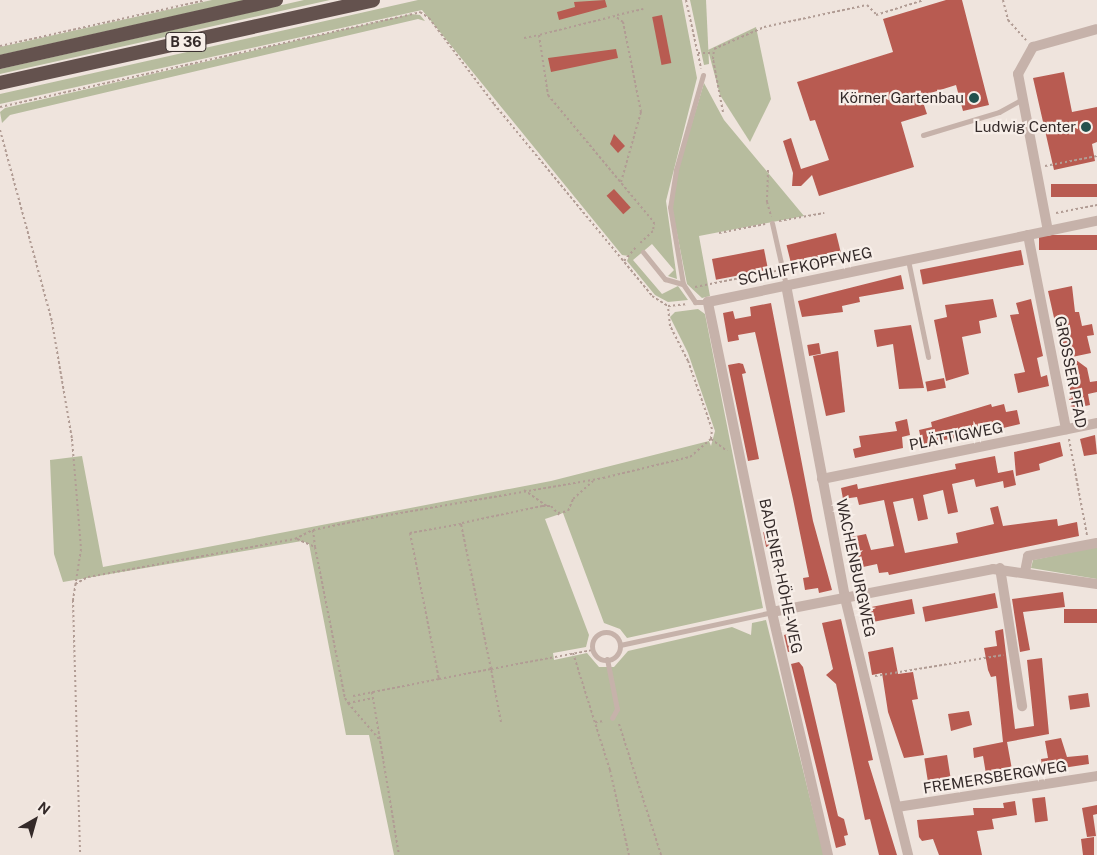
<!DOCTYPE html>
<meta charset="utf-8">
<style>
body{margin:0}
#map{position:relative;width:1097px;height:855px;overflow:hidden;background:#efe4dd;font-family:"Public Sans",sans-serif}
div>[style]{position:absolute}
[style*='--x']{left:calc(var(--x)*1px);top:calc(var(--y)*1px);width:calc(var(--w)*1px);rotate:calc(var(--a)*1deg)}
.green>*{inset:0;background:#b7bc9e}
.building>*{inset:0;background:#b85b51;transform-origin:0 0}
.path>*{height:2px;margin-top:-1px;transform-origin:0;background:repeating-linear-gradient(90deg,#b19c94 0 2.5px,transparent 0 5px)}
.service>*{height:5px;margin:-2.5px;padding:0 2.5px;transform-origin:2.5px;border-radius:2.5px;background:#c6b2aa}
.service>.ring{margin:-2.5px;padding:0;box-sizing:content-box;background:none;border:5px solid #c6b2aa;border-radius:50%}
.minor>*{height:10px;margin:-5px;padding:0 5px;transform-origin:5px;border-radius:5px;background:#c6b2aa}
.trunk>*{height:14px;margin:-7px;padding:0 7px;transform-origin:7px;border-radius:7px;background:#64524e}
.dots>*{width:14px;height:14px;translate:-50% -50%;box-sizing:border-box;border:2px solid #f7eee8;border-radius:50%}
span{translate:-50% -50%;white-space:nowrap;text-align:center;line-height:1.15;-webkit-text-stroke:4.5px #f7eee8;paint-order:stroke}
.shield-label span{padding:1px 4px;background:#f7eee8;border:1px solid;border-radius:4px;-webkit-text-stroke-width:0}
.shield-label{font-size:14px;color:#342a29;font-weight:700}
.poi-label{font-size:15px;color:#342a29}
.right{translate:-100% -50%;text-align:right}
.street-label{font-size:15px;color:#342a29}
.north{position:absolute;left:10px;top:795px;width:50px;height:50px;-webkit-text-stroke:4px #f7eee8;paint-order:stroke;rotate:38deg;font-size:14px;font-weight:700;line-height:20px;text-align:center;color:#342a29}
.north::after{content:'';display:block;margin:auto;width:18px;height:22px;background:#342a29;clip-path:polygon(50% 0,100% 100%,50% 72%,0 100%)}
</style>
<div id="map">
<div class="green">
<div style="clip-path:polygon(212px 0,246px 0,0 55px,0 47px)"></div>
<div style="clip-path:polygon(304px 0,330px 0,0 74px,0 69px)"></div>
<div style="clip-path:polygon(418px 0,682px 0,697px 78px,666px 201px,677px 279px,668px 276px,674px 270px,652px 244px,633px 260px,662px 294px,678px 286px,688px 300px,668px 302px,655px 295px,627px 261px,629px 256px,622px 255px,422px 10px,0 104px,0 94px)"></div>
<div style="clip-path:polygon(690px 0,706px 0,709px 64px,704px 65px)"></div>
<div style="clip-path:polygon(411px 14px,420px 15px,425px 21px,418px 19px,10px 115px,2px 123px,0 112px,5px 108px)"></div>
<div style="clip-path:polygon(756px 27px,771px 99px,750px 142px,720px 95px,708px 50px)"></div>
<div style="clip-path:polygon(704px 83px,724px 120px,804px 216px,699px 236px,710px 296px,702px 298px,687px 284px,672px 208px,678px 169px)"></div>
<div style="clip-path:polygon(698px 309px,705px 314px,763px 608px,627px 638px,620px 629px,604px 623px,563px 513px,545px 519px,589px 635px,586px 647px,553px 653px,554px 660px,587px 653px,599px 667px,614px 667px,628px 651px,732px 627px,751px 635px,752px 623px,766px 620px,824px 855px,394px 855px,369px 735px,346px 735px,309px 544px,302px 541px,63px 582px,54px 554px,50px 460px,82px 456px,103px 567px,551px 481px,709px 441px,711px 446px,715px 431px,688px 353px,670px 317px,675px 312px)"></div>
<div style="clip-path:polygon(1097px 547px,1097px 579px,1031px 568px,1033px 560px)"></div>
</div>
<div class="building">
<div style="clip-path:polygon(605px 0,607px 7px,559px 20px,557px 12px,575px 7px,574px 2px)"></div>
<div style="clip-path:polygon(946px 0,962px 0,989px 105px,963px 111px,956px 85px,921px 96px,927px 114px,901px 122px,914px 167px,819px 196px,812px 175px,801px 186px,792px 186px,793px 173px,783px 141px,791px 138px,801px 169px,829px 160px,815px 120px,810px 121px,797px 82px,893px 52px,883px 19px)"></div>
<div style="left:662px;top:15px;width:49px;height:10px;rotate:79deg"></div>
<div style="clip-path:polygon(616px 49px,618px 58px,551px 72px,548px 58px)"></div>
<div style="clip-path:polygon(1064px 72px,1072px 112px,1097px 107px,1097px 142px,1092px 144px,1095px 161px,1054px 170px,1033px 78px)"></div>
<div style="clip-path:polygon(614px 134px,625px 146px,618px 153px,610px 144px)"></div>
<div style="left:1097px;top:184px;width:13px;height:46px;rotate:90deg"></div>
<div style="left:614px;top:189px;width:25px;height:10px;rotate:48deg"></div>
<div style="left:836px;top:233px;width:21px;height:51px;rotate:76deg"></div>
<div style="left:1097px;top:235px;width:15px;height:58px;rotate:90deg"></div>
<div style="left:764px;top:249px;width:21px;height:53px;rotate:79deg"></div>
<div style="left:1021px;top:250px;width:15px;height:103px;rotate:79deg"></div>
<div style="clip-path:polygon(901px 275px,904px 289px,859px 297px,860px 302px,842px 306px,843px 312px,802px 317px,798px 301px)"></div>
<div style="clip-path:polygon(1072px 286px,1075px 312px,1079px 312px,1082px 326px,1092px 324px,1094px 335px,1087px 336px,1091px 353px,1072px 357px,1087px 368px,1090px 382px,1097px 381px,1097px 392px,1088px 394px,1090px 405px,1071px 409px,1069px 399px,1072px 398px,1048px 291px)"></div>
<div style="clip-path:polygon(993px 299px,997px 317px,979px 321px,981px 333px,962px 337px,969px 374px,946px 381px,934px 320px,947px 317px,945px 305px)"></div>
<div style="clip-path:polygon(1031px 299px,1043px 356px,1037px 358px,1041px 377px,1047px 375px,1049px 386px,1018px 393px,1014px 374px,1025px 372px,1010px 315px,1019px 314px,1016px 303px)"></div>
<div style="clip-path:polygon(771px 303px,813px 521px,832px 590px,819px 593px,818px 588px,805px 590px,803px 578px,809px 577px,793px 499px,755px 332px,738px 335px,739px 340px,728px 342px,723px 313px,733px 311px,735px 319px,751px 316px,750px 307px)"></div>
<div style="clip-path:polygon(911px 325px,924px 388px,899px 389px,893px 344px,877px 347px,874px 330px)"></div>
<div style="left:819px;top:343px;width:11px;height:12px;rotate:80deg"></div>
<div style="clip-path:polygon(838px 351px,845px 412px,826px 416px,813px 356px)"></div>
<div style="clip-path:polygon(739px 363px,743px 364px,746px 373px,742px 374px,759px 459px,748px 461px,728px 365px)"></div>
<div style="left:944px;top:378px;width:10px;height:19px;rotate:79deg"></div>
<div style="clip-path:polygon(991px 404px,992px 407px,1004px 404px,1006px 412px,1017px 410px,1020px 424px,982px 433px,981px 428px,960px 432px,961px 437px,922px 444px,919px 430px,932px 427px,931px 422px)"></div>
<div style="clip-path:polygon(907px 419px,910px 435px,902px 437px,903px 448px,855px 458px,853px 449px,861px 447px,859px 436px,897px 431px,895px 422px)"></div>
<div style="clip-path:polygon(1095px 435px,1097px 454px,1084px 456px,1080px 439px)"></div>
<div style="clip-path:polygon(1060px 442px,1063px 456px,1039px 464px,1040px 470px,1016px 476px,1014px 452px)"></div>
<div style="clip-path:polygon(995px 456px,998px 473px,1013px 470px,1016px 485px,1004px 488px,1003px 481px,976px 487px,974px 479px,952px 484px,958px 512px,948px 514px,943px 490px,923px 495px,928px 519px,918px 521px,913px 498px,893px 502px,905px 553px,958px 543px,956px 533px,994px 524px,990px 508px,998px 506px,1003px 526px,1057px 519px,1058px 526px,1077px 522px,1079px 536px,889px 575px,888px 572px,879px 573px,877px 564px,863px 567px,861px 557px,855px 558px,851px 537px,866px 534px,871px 550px,894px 546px,884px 500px,859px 505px,857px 497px,843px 499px,841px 488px,857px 484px,858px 489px,956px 469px,955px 464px)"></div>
<div style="left:775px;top:530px;width:15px;height:12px;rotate:79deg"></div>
<div style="clip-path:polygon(1063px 592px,1065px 607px,1023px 612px,1030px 650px,1020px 652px,1012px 599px)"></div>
<div style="left:995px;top:593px;width:15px;height:74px;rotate:79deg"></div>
<div style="left:912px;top:599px;width:15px;height:48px;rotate:79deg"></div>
<div style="left:1097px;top:609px;width:14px;height:33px;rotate:90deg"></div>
<div style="clip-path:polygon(841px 619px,873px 760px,868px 761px,897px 855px,879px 855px,870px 819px,865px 820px,836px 684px,826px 675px,833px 669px,822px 623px)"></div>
<div style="clip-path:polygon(1003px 629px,1015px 729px,1034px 726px,1027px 660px,1042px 658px,1049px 734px,1007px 742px,1013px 775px,987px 780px,983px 756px,974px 758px,973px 748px,1003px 742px,996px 676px,991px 677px,988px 670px,984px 648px,997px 646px,995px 631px)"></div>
<div style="clip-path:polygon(794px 632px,797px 650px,788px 652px,784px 635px)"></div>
<div style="clip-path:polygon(893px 647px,898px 674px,913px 672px,918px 699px,912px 700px,924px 755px,904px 758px,888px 712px,882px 673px,872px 675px,868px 652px)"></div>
<div style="clip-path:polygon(799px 662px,803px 667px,838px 816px,844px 819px,848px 835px,844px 836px,846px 845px,836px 848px,791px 664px)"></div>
<div style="left:1088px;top:693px;width:14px;height:20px;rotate:82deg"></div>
<div style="clip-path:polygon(969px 711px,972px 725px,951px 731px,948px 714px)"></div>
<div style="clip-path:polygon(1061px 738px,1067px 757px,1088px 755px,1089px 764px,1043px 771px,1041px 759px,1048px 758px,1045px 741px)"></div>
<div style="left:947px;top:755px;width:30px;height:23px;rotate:81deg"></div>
<div style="left:1045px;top:797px;width:24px;height:13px;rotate:83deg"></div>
<div style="clip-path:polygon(1015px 801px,1017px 815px,992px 819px,994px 829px,977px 831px,982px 855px,939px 855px,933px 839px,922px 841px,919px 837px,917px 820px,974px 815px,973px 808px,1004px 808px,1003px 803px)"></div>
<div style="clip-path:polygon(1097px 805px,1097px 814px,1093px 815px,1096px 836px,1087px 837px,1082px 808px)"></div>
<div style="clip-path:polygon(1094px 837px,1094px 855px,1083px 855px,1081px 839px)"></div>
</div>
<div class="path">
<div style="--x:686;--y:0;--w:70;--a:77.6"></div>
<div style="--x:1003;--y:0;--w:21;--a:76"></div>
<div style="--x:1008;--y:20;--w:27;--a:48"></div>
<div style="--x:617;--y:15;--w:27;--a:-13"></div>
<div style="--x:876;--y:15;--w:50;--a:-17.4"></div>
<div style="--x:524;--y:38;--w:15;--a:-11"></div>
<div style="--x:0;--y:46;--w:210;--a:-12.6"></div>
<div style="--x:698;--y:53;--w:14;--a:0"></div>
<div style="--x:0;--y:107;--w:431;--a:-12.7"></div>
<div style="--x:420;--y:12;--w:11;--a:34"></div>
<div style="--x:429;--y:18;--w:108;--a:52.9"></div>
<div style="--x:494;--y:104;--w:249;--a:50.5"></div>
<div style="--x:652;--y:296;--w:19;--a:32"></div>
<div style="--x:668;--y:306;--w:20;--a:-6"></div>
<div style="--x:723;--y:112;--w:54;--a:-100.7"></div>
<div style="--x:713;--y:59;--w:10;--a:-84"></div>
<div style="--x:714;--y:49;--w:55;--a:-23.7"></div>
<div style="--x:764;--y:27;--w:105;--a:-12.1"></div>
<div style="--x:867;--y:5;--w:13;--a:45"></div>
<div style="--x:0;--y:130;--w:199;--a:74.8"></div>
<div style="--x:52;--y:322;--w:119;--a:80.3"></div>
<div style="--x:72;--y:439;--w:110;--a:85.3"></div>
<div style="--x:81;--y:549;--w:52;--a:98.9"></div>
<div style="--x:73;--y:600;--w:255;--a:88.4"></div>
<div style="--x:1045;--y:166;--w:53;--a:-10.9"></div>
<div style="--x:768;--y:170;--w:32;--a:92"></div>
<div style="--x:767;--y:202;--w:15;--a:74"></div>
<div style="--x:621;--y:182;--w:73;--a:-74.1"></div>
<div style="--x:641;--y:112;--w:92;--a:-101.3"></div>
<div style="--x:623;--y:22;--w:10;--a:-143"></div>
<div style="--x:615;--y:16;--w:78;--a:166"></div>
<div style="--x:539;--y:35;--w:61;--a:81.5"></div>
<div style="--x:548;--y:95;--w:165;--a:50.2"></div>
<div style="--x:654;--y:222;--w:9;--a:96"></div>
<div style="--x:653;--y:231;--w:19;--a:137"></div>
<div style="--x:1056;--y:213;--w:42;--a:-11"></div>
<div style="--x:779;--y:221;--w:46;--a:-10.1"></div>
<div style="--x:719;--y:233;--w:47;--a:-11.1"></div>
<div style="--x:624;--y:261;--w:18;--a:-49"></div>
<div style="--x:790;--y:268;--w:63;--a:-11.8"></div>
<div style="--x:852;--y:255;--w:7;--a:74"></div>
<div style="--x:695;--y:287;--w:83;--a:-11.2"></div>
<div style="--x:711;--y:439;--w:20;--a:37"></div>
<div style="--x:1069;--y:439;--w:98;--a:79.4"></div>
<div style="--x:524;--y:490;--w:28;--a:35"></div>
<div style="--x:558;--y:513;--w:10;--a:-11"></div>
<div style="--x:568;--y:511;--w:13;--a:-67"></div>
<div style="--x:573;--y:499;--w:27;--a:-42"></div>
<div style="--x:462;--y:523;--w:82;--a:-12"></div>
<div style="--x:542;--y:506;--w:9;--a:0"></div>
<div style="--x:551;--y:506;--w:12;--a:48"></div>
<div style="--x:313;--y:530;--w:17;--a:83"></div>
<div style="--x:297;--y:539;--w:20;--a:24"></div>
<div style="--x:315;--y:547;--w:154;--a:78.8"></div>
<div style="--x:345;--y:698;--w:6;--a:59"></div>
<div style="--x:348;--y:703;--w:25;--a:-11"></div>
<div style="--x:75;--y:584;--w:15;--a:-28"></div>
<div style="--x:88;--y:577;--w:210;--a:-10.4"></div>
<div style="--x:295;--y:539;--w:20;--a:-27"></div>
<div style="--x:313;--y:530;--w:54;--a:-11.7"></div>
<div style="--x:366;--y:519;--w:241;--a:-9.8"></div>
<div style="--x:603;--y:478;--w:89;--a:-13.6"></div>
<div style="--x:690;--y:457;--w:28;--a:-41"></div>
<div style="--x:711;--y:439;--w:10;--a:-84"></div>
<div style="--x:712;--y:429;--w:72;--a:-109.4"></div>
<div style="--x:688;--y:361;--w:39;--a:-117"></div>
<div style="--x:670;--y:326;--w:20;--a:-96"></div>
<div style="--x:573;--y:653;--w:123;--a:72.5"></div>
<div style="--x:610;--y:770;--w:87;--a:77.4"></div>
<div style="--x:875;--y:676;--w:130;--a:-9.3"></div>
<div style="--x:372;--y:692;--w:165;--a:80.6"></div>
<div style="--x:353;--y:696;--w:88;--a:-11.2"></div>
<div style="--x:348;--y:703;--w:48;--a:49.3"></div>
<div style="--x:501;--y:722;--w:54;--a:-100.7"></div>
<div style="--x:491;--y:669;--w:148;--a:-101.7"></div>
<div style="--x:461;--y:524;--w:52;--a:170"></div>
<div style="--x:410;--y:533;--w:149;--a:78.8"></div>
<div style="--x:439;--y:679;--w:53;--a:-10.9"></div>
<div style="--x:491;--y:669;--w:104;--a:-10.6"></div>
<div style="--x:595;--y:722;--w:10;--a:-6"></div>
<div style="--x:619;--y:724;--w:138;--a:72.2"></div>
</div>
<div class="service">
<div style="--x:703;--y:75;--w:99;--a:105.9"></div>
<div style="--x:676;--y:170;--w:37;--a:99"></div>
<div style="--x:670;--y:207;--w:78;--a:80.4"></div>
<div style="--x:683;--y:284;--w:22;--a:56"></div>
<div style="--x:695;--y:302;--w:13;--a:0"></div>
<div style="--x:923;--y:135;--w:79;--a:-16.8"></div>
<div style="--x:999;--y:112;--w:26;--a:-29"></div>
<div style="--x:772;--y:223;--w:64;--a:77.3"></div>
<div style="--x:643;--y:252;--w:35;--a:51"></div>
<div style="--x:665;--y:279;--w:19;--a:16"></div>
<div style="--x:908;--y:260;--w:99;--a:78.3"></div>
<div class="ring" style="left:592px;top:632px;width:23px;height:23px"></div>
<div style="--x:620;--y:645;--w:156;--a:-12.2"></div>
<div style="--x:607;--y:659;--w:51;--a:78.7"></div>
<div style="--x:617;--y:709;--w:10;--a:119"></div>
</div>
<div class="minor">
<div style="--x:1048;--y:231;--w:160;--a:-100.8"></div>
<div style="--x:1018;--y:74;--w:31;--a:-61"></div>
<div style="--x:1033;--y:47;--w:66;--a:-15.7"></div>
<div style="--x:1028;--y:235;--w:198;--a:78.9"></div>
<div style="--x:786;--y:285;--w:319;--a:79.3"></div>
<div style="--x:845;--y:598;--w:265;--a:76.2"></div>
<div style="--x:822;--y:479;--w:281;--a:-11.5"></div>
<div style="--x:1000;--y:568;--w:140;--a:80.9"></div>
<div style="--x:1025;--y:572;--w:16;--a:-79"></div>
<div style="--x:1028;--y:556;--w:70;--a:-10.7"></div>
<div style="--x:772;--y:612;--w:225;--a:-11"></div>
<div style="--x:993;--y:569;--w:105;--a:8.2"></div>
<div style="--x:897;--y:807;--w:202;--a:-8.8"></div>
<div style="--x:828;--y:855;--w:249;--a:-103"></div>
<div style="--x:772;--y:612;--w:317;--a:-101.7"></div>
<div style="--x:708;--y:302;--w:397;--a:-11.8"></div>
</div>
<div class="trunk">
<div style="--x:0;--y:62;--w:283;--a:-12.7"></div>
<div style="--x:0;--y:83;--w:382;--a:-12.5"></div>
</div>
<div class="dots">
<div style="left:974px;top:98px;background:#23514d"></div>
<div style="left:1086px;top:127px;background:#23514d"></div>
</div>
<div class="shield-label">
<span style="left:186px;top:42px">B 36</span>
</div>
<div class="poi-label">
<span class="right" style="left:964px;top:98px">Körner Gartenbau</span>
<span class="right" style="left:1076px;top:127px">Ludwig Center</span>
</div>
<div class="street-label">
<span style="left:805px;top:266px;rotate:-12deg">SCHLIFFKOPFWEG</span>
<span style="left:1071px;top:372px;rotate:79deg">GROSSER PFAD</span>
<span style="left:956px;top:436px;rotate:-11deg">PLÄTTIGWEG</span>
<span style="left:856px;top:568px;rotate:78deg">WACHENBURGWEG</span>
<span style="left:781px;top:576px;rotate:78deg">BADENER-HÖHE-WEG</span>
<span style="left:995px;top:777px;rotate:-9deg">FREMERSBERGWEG</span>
</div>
<div class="north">N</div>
</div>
